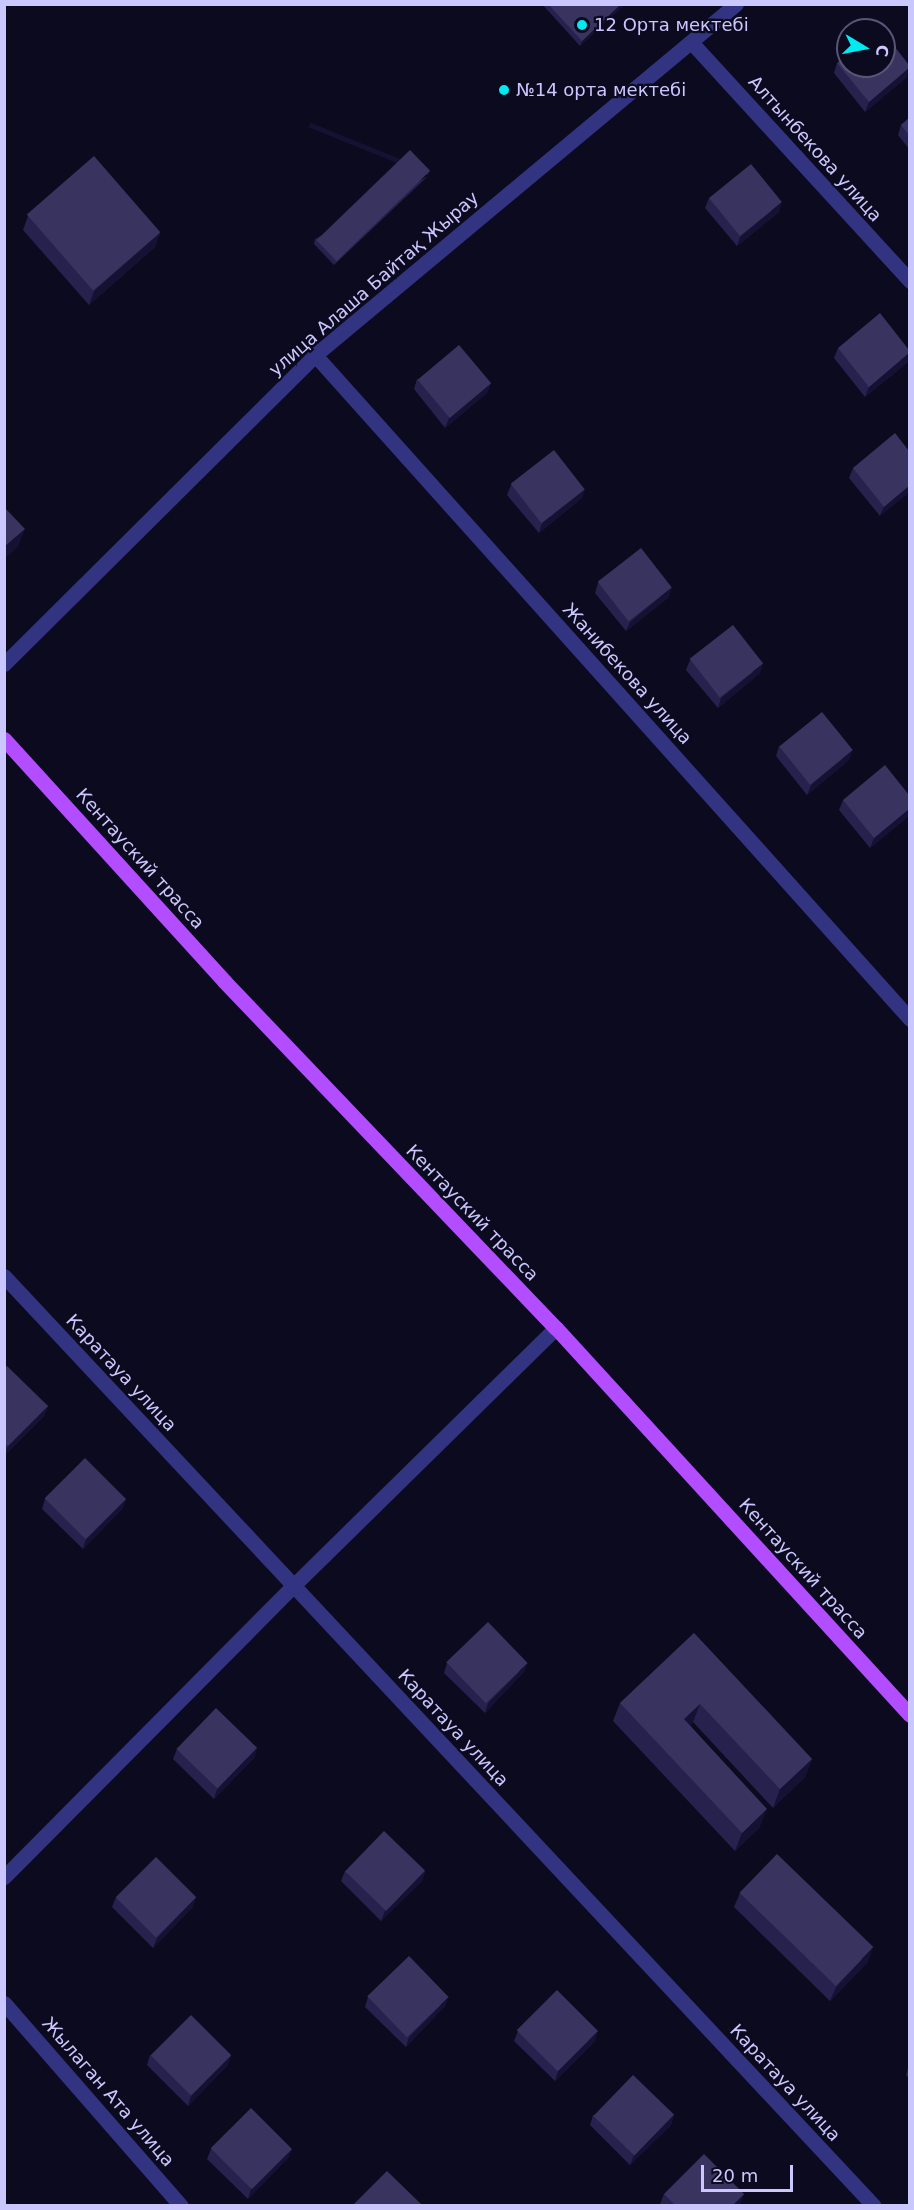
<!DOCTYPE html>
<meta charset="utf-8">
<style>
body{margin:0}
#map{position:relative;width:914px;height:2210px;overflow:hidden;background:#0c0a1e;font-family:"DejaVu Sans",sans-serif}
div>[style]{position:absolute}
[style*='--x']{left:calc(var(--x)*1px);top:calc(var(--y)*1px);width:calc(var(--w)*1px);rotate:calc(var(--a)*1deg)}
.minor>*{height:15px;margin:-7.5px;padding:0 7.5px;transform-origin:7.5px;border-radius:7.5px;background:#323481}
.major>*{height:15px;margin:-7.5px;padding:0 7.5px;transform-origin:7.5px;border-radius:7.5px;background:#b24eff}
.wall>*{inset:0;background:#27214d}
.shaded-wall>*{inset:0;background:#151132;transform-origin:0 0}
.building>*{inset:0;background:#393360;transform-origin:0 0}
.dots>*{width:16px;height:16px;translate:-50% -50%;box-sizing:border-box;border:3px solid #0c0a1e;border-radius:50%}
span{translate:-50% -50%;white-space:nowrap;text-align:center;line-height:1.15;-webkit-text-stroke:4.5px #0c0a1e;paint-order:stroke}
.poi-label{font-size:18px;color:#cac7ff}
.left{translate:0 -50%;text-align:left}
.street-label{font-size:18px;color:#cac7ff}
.frame{position:absolute;inset:0;border:6px solid #cac7ff;pointer-events:none}
.north{position:absolute;left:836px;top:18px;width:60px;height:60px;box-sizing:border-box;background:#0c0a1e;border:2px solid #585678;border-radius:50%;rotate:100deg;font-size:16px;font-weight:700;line-height:24px;text-align:center;color:#cac7ff}
.north::after{content:'';display:block;margin:auto;width:21px;height:27px;background:#00eaf2;clip-path:polygon(50% 0,100% 100%,50% 72%,0 100%)}
.scale{position:absolute;left:701px;top:2165px;width:92px;height:27px;box-sizing:border-box;border:3px solid #cac7ff;border-top:0;padding-left:8px;font-size:18px;line-height:21px;white-space:nowrap;color:#cac7ff;-webkit-text-stroke:4px #0c0a1e;paint-order:stroke}
</style>
<div id="map">
<div class="minor">
<div style="--x:692;--y:43;--w:323;--a:47.5"></div>
<div style="--x:315;--y:355;--w:892;--a:48.14"></div>
<div style="--x:4;--y:664;--w:438;--a:-44.8"></div>
<div style="--x:315;--y:355;--w:548;--a:-39.82"></div>
<div style="--x:4;--y:1276;--w:1273;--a:46.91"></div>
<div style="--x:4;--y:1877;--w:410;--a:-45.2"></div>
<div style="--x:293;--y:1586;--w:368;--a:-44.5"></div>
<div style="--x:4;--y:2003;--w:269;--a:48.9"></div>
</div>
<div class="major">
<div style="--x:4;--y:739;--w:327;--a:47.7"></div>
<div style="--x:224;--y:981;--w:480;--a:46.3"></div>
<div style="--x:556;--y:1328;--w:524;--a:47.55"></div>
</div>
<div class="wall">
<div style="clip-path:polygon(542px 4px,625px 4px,580px 46px)"></div>
<div style="clip-path:polygon(837px 63px,907px 77px,865px 112px,834px 73px)"></div>
<div style="clip-path:polygon(909px 118px,909px 149px,898px 135px,901px 125px)"></div>
<div style="clip-path:polygon(428px 176px,334px 265px,314px 244px,315px 239px)"></div>
<div style="clip-path:polygon(709px 198px,779px 212px,737px 246px,705px 208px)"></div>
<div style="clip-path:polygon(28px 216px,160px 233px,155px 247px,89px 305px,23px 230px)"></div>
<div style="clip-path:polygon(838px 348px,908px 362px,865px 397px,834px 358px)"></div>
<div style="clip-path:polygon(417px 379px,491px 383px,487px 393px,445px 428px,414px 389px)"></div>
<div style="clip-path:polygon(909px 451px,880px 516px,849px 478px,853px 468px)"></div>
<div style="clip-path:polygon(511px 485px,582px 498px,539px 533px,507px 495px)"></div>
<div style="clip-path:polygon(598px 583px,669px 597px,626px 631px,595px 593px)"></div>
<div style="clip-path:polygon(690px 660px,760px 673px,718px 708px,686px 670px)"></div>
<div style="clip-path:polygon(779px 746px,849px 760px,807px 795px,776px 756px)"></div>
<div style="clip-path:polygon(909px 795px,909px 816px,870px 848px,839px 810px,843px 800px)"></div>
<div style="clip-path:polygon(4px 1368px,48px 1406px,44px 1416px,4px 1456px)"></div>
<div style="clip-path:polygon(45px 1499px,126px 1499px,122px 1509px,83px 1549px,42px 1509px)"></div>
<div style="clip-path:polygon(694px 1633px,812px 1759px,805px 1777px,773px 1808px,693px 1722px,690px 1725px,760px 1827px,735px 1851px,613px 1721px,620px 1703px)"></div>
<div style="clip-path:polygon(447px 1663px,524px 1672px,485px 1713px,444px 1673px)"></div>
<div style="clip-path:polygon(257px 1748px,254px 1758px,214px 1799px,173px 1759px,177px 1749px)"></div>
<div style="clip-path:polygon(345px 1871px,425px 1871px,422px 1881px,381px 1921px,341px 1881px)"></div>
<div style="clip-path:polygon(740px 1893px,868px 1962px,830px 2001px,734px 1907px)"></div>
<div style="clip-path:polygon(116px 1897px,193px 1907px,153px 1948px,112px 1907px)"></div>
<div style="clip-path:polygon(368px 1997px,445px 2006px,406px 2047px,365px 2007px)"></div>
<div style="clip-path:polygon(518px 2031px,595px 2041px,555px 2081px,514px 2041px)"></div>
<div style="clip-path:polygon(150px 2055px,228px 2065px,188px 2106px,147px 2065px)"></div>
<div style="clip-path:polygon(909px 2064px,909px 2079px,906px 2075px)"></div>
<div style="clip-path:polygon(593px 2115px,674px 2115px,671px 2125px,630px 2165px,590px 2125px)"></div>
<div style="clip-path:polygon(211px 2149px,292px 2149px,288px 2158px,248px 2199px,207px 2159px)"></div>
<div style="clip-path:polygon(664px 2194px,744px 2194px,739px 2205px,662px 2205px,660px 2204px)"></div>
</div>
<div class="shaded-wall">
<div style="clip-path:polygon(621px 4px,625px 4px,580px 46px,582px 41px)"></div>
<div style="clip-path:polygon(909px 68px,907px 77px,865px 112px,869px 102px)"></div>
<div style="left:430px;top:171px;width:5px;height:129px;rotate:112deg"></div>
<div style="clip-path:polygon(782px 202px,779px 212px,737px 246px,740px 237px)"></div>
<div style="clip-path:polygon(160px 233px,155px 247px,89px 305px,94px 291px)"></div>
<div style="clip-path:polygon(909px 353px,908px 362px,865px 397px,869px 387px)"></div>
<div style="clip-path:polygon(491px 383px,487px 393px,445px 428px,449px 418px)"></div>
<div style="clip-path:polygon(909px 486px,909px 493px,880px 516px,884px 507px)"></div>
<div style="clip-path:polygon(585px 489px,582px 498px,539px 533px,542px 523px)"></div>
<div style="clip-path:polygon(25px 529px,18px 547px,4px 559px,4px 547px)"></div>
<div style="clip-path:polygon(672px 587px,669px 597px,626px 631px,630px 622px)"></div>
<div style="clip-path:polygon(763px 664px,760px 673px,718px 708px,721px 698px)"></div>
<div style="clip-path:polygon(853px 750px,849px 760px,807px 795px,811px 785px)"></div>
<div style="clip-path:polygon(909px 809px,909px 816px,870px 848px,874px 838px)"></div>
<div style="clip-path:polygon(48px 1406px,44px 1416px,4px 1456px,8px 1446px)"></div>
<div style="clip-path:polygon(126px 1499px,122px 1509px,83px 1549px,86px 1539px)"></div>
<div style="clip-path:polygon(528px 1663px,524px 1672px,485px 1713px,488px 1703px)"></div>
<div style="clip-path:polygon(700px 1704px,693px 1722px,677px 1737px,684px 1719px)"></div>
<div style="clip-path:polygon(257px 1748px,254px 1758px,214px 1799px,217px 1789px)"></div>
<div style="clip-path:polygon(812px 1759px,805px 1777px,773px 1808px,780px 1789px)"></div>
<div style="clip-path:polygon(767px 1809px,760px 1827px,735px 1851px,742px 1833px)"></div>
<div style="clip-path:polygon(425px 1871px,422px 1881px,381px 1921px,385px 1911px)"></div>
<div style="clip-path:polygon(196px 1897px,193px 1907px,153px 1948px,157px 1938px)"></div>
<div style="clip-path:polygon(873px 1948px,868px 1962px,830px 2001px,836px 1987px)"></div>
<div style="clip-path:polygon(449px 1997px,445px 2006px,406px 2047px,409px 2037px)"></div>
<div style="clip-path:polygon(598px 2031px,595px 2041px,555px 2081px,558px 2071px)"></div>
<div style="clip-path:polygon(231px 2055px,228px 2065px,188px 2106px,191px 2096px)"></div>
<div style="clip-path:polygon(674px 2115px,671px 2125px,630px 2165px,634px 2155px)"></div>
<div style="clip-path:polygon(292px 2149px,288px 2158px,248px 2199px,251px 2189px)"></div>
<div style="clip-path:polygon(744px 2194px,739px 2205px,733px 2205px)"></div>
</div>
<div class="building">
<div style="clip-path:polygon(548px 4px,621px 4px,582px 41px)"></div>
<div style="clip-path:polygon(884px 33px,909px 65px,909px 68px,869px 102px,837px 63px,848px 54px,848px 66px,884px 66px)"></div>
<div style="clip-path:polygon(909px 118px,909px 135px,901px 125px)"></div>
<div style="left:410px;top:150px;width:29px;height:130px;rotate:46deg"></div>
<div style="left:94px;top:156px;width:101px;height:89px;rotate:49deg"></div>
<div style="left:751px;top:164px;width:49px;height:54px;rotate:51deg"></div>
<div style="clip-path:polygon(880px 313px,909px 350px,909px 353px,869px 387px,838px 348px)"></div>
<div style="left:459px;top:345px;width:50px;height:54px;rotate:50deg"></div>
<div style="clip-path:polygon(895px 433px,909px 451px,909px 486px,884px 507px,853px 468px)"></div>
<div style="left:554px;top:450px;width:50px;height:55px;rotate:52deg"></div>
<div style="clip-path:polygon(4px 507px,25px 529px,4px 547px)"></div>
<div style="left:641px;top:548px;width:50px;height:55px;rotate:52deg"></div>
<div style="left:733px;top:625px;width:49px;height:55px;rotate:52deg"></div>
<div style="left:822px;top:712px;width:49px;height:55px;rotate:51deg"></div>
<div style="clip-path:polygon(885px 765px,909px 795px,909px 809px,874px 838px,843px 800px)"></div>
<div style="clip-path:polygon(7px 1366px,48px 1406px,8px 1446px,4px 1443px,4px 1368px)"></div>
<div style="left:85px;top:1458px;width:58px;height:57px;rotate:45deg"></div>
<div style="left:488px;top:1622px;width:57px;height:58px;rotate:46deg"></div>
<div style="clip-path:polygon(694px 1633px,812px 1759px,780px 1789px,700px 1704px,684px 1719px,767px 1809px,742px 1833px,620px 1703px)"></div>
<div style="left:216px;top:1708px;width:57px;height:57px;rotate:44deg"></div>
<div style="left:384px;top:1831px;width:57px;height:56px;rotate:44deg"></div>
<div style="left:777px;top:1854px;width:134px;height:54px;rotate:44deg"></div>
<div style="left:156px;top:1857px;width:57px;height:57px;rotate:45deg"></div>
<div style="left:409px;top:1956px;width:57px;height:58px;rotate:46deg"></div>
<div style="left:557px;top:1990px;width:58px;height:57px;rotate:45deg"></div>
<div style="left:191px;top:2015px;width:57px;height:57px;rotate:45deg"></div>
<div style="left:633px;top:2075px;width:57px;height:57px;rotate:44deg"></div>
<div style="left:251px;top:2108px;width:58px;height:57px;rotate:45deg"></div>
<div style="clip-path:polygon(704px 2154px,744px 2194px,733px 2205px,675px 2205px,664px 2194px)"></div>
<div style="clip-path:polygon(387px 2171px,422px 2205px,353px 2205px)"></div>
</div>
<div class="dots">
<div style="left:582px;top:25px;background:#00eaf2"></div>
<div style="left:504px;top:90px;background:#00eaf2"></div>
</div>
<div class="poi-label">
<span class="left" style="left:594px;top:25px">12 Орта мектебі</span>
<span class="left" style="left:516px;top:90px">№14 орта мектебі</span>
</div>
<div class="street-label">
<span style="left:815px;top:149px;rotate:48deg">Алтынбекова улица</span>
<span style="left:374px;top:284px;rotate:-41deg">улица Алаша Байтақ Жырау</span>
<span style="left:627px;top:674px;rotate:48deg">Жанибекова улица</span>
<span style="left:140px;top:859px;rotate:48deg">Кентауский трасса</span>
<span style="left:472px;top:1213px;rotate:46deg">Кентауский трасса</span>
<span style="left:121px;top:1373px;rotate:47deg">Каратауа улица</span>
<span style="left:803px;top:1569px;rotate:48deg">Кентауский трасса</span>
<span style="left:453px;top:1728px;rotate:47deg">Каратауа улица</span>
<span style="left:785px;top:2083px;rotate:47deg">Каратауа улица</span>
<span style="left:108px;top:2092px;rotate:49deg">Жылаган Ата улица</span>
</div>
<div class="frame"></div>
<div class="north">С</div>
<div class="scale">20 m</div>
</div>
